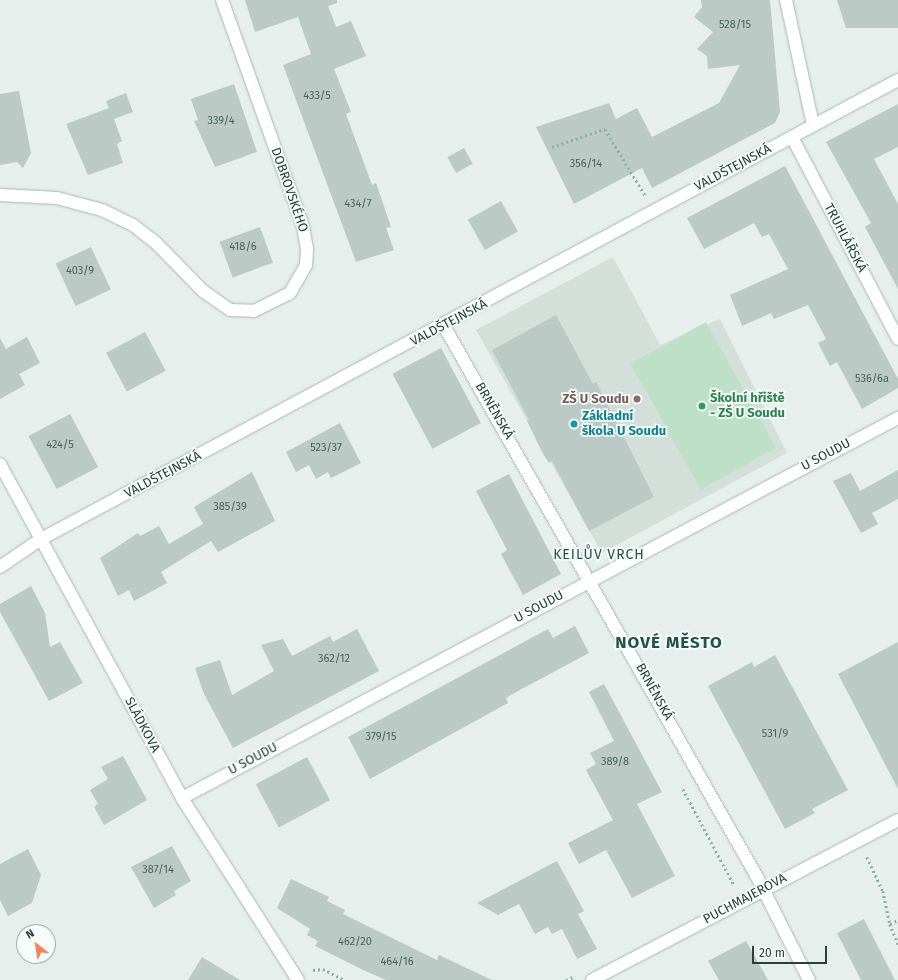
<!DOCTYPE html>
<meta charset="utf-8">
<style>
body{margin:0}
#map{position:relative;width:898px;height:980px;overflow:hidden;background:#e6efeb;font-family:"Fira Sans",sans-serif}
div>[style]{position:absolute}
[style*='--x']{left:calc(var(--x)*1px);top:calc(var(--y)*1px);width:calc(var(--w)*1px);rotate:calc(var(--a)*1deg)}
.built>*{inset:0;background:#d4dfda}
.green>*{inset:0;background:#bfe0c8;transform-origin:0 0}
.building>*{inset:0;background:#bbcac4;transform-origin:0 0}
.path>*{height:2.5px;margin-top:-1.25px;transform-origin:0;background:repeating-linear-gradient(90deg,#86b3a5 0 2px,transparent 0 5px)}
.roads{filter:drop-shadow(0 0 1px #a8b8b2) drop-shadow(0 0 1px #a8b8b2)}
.minor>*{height:12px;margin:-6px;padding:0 6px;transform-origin:6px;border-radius:6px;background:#fff}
.dots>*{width:11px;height:11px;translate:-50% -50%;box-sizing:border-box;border:2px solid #f7fbf9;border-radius:50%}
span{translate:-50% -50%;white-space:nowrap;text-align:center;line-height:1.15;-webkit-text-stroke:3.5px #f7fbf9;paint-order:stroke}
.number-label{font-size:11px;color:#4a645c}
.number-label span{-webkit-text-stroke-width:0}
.street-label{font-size:13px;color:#24423a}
.education-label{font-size:13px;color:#785e54;font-weight:700}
.right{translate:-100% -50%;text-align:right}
.leisure-label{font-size:13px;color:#27864d;font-weight:700}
.left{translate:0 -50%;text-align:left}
.culture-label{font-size:13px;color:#0d838f;font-weight:700}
.neighbourhood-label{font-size:14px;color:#1f5548;letter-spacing:1px}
.district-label{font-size:17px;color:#1f5548;font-weight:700;letter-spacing:1px}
.north{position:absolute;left:16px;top:924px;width:40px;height:40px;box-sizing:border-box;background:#f7fbf9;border:1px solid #a3b1ad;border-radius:50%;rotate:329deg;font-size:11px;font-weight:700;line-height:16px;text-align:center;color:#24423a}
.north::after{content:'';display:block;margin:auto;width:14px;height:18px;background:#f4845f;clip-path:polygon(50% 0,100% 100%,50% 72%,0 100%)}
.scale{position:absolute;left:752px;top:946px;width:75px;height:18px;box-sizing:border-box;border:2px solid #24423a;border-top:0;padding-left:5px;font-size:12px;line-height:14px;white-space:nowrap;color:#24423a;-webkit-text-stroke:3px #f7fbf9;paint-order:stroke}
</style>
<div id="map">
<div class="built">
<div style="clip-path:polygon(613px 257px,660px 345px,720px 319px,787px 453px,602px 553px,476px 330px)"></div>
</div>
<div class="green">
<div style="left:706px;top:322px;width:144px;height:86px;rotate:61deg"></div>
</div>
<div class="building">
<div style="clip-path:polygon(245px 0,337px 0,337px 3px,328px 6px,336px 27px,351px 21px,366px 56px,334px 69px,351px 112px,346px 114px,372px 185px,376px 183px,391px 227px,386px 228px,394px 250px,356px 262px,283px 65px,311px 54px,298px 17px,255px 32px)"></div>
<div style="clip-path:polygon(701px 0,770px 0,780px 112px,775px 123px,652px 188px,642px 168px,574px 204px,536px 127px,609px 103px,616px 119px,637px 108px,652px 137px,719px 103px,740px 65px,708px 69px,707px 56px,697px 49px,713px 32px,694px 17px,702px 7px)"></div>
<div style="clip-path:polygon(837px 0,898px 0,898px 28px,846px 28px)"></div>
<div style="clip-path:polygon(234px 84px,257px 152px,215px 167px,194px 121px,198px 120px,191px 99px)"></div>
<div style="clip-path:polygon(19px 91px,31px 153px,23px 168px,17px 162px,0 165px,0 94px)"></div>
<div style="clip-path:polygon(126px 93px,133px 112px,114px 119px,122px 141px,117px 144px,123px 163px,88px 175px,66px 124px,109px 108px,106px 101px)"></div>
<div style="clip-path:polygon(898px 104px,898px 147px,874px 159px,898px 204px,898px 289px,865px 227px,871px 223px,826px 142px)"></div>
<div style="left:464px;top:148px;width:18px;height:19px;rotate:61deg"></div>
<div style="clip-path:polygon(785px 166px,898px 379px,898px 388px,862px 409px,837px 362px,830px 366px,818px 343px,826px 339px,808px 305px,774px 319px,771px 313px,742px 326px,730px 295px,788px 269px,769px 234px,762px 237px,754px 223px,704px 249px,687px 218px)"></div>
<div style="left:501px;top:201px;width:35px;height:38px;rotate:61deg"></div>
<div style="left:260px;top:227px;width:38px;height:43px;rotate:70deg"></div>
<div style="left:91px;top:247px;width:47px;height:39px;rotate:65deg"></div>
<div style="clip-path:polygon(556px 315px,593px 384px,596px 382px,654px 497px,589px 531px,552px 461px,549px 463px,542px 452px,527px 421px,529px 420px,492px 350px)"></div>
<div style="left:145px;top:332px;width:44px;height:44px;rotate:62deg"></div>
<div style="clip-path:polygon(27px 337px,40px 363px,19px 374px,25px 385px,0 399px,0 338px,6px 349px)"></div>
<div style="left:441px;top:348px;width:85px;height:55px;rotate:62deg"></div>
<div style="left:70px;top:414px;width:60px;height:47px;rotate:62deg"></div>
<div style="clip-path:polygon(340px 423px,361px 463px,331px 478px,328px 472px,316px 479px,309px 465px,296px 472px,286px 452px)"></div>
<div style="clip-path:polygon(898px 470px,898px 499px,872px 513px,878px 524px,861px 533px,833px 481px,851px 473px,860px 491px)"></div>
<div style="clip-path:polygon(252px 472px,275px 521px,218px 552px,211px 541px,161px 572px,167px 583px,134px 601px,129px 590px,118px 596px,100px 558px,138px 533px,140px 536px,159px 526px,169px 544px,203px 524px,194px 507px)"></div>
<div style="clip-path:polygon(509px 474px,561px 574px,523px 595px,501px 554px,507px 550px,476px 491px)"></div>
<div style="clip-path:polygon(31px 586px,45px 613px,50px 647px,60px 642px,83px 683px,49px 701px,0 612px,0 604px)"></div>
<div style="clip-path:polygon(575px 626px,589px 653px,518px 691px,506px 698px,508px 703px,370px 779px,348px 737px,548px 629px,553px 638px)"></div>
<div style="clip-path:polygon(357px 629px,379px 671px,233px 748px,204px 694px,195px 668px,220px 660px,232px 695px,274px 671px,261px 645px,283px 639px,292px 656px,330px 636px,333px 642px)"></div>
<div style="clip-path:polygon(898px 642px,898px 789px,838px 674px)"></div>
<div style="clip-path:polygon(775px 655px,848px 790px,812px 809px,815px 813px,785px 829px,708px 686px,752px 662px,754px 667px)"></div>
<div style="clip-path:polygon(604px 684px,662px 792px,637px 804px,675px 876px,632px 898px,606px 850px,579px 864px,568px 843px,613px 820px,586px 770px,596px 764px,590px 753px,614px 741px,589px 692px)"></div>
<div style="clip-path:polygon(123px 756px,147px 800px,104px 825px,94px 807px,98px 804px,90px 790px,108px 779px,101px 767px)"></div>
<div style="left:307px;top:757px;width:49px;height:58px;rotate:62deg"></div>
<div style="clip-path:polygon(172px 846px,191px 881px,174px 891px,176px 895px,154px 908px,131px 867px)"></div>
<div style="clip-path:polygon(28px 849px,41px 875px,32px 903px,8px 916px,0 900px,0 864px)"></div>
<div style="clip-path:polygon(557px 861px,584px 911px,578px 914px,597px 949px,577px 959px,562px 929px,552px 934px,548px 927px,535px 934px,519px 904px,498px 915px,477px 903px)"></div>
<div style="clip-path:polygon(291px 879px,329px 897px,327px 901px,345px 910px,343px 914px,437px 960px,439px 955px,492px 980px,386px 980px,363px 970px,315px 946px,318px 941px,307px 935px,310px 929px,277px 908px)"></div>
<div style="clip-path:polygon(864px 919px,895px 980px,861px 980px,837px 933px)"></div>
<div style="clip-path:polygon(746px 941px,768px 980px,719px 980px,708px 961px)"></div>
<div style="clip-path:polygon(202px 957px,240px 980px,188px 980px)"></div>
</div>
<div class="path">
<div style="--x:552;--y:147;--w:56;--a:-18.8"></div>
<div style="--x:605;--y:129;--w:77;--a:58.8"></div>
<div style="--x:683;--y:789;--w:109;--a:62"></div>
<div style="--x:867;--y:857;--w:38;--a:65"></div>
<div style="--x:883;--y:891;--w:34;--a:78"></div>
<div style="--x:890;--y:924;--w:22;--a:68"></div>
<div style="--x:890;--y:924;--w:9;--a:-27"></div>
<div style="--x:313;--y:970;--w:10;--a:-6"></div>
<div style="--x:323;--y:969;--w:25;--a:27"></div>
<div style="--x:566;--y:980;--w:10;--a:-24"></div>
</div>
<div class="roads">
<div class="minor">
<div style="--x:786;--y:0;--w:128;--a:77.8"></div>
<div style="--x:792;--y:137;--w:228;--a:62.3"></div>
<div style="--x:0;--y:195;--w:57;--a:3"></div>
<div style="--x:57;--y:198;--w:47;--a:14.9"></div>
<div style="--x:102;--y:210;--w:34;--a:26"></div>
<div style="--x:133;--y:225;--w:28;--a:38"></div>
<div style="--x:155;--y:242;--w:69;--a:45.6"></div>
<div style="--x:203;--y:291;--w:33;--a:35"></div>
<div style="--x:230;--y:310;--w:24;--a:2"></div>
<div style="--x:254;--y:311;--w:40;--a:-26.6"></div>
<div style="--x:290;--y:293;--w:32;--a:-60"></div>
<div style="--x:306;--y:265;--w:16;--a:-86"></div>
<div style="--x:307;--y:249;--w:23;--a:-100"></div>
<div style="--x:303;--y:226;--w:240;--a:-109.7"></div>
<div style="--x:444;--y:326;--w:634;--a:60.4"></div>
<div style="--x:757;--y:877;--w:115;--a:63.2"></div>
<div style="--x:0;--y:464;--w:380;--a:61.4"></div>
<div style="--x:182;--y:798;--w:216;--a:57.5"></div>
<div style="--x:0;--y:567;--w:50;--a:-34.3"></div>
<div style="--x:41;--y:539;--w:972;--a:-28.17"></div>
<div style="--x:182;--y:798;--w:811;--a:-27.96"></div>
<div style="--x:592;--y:980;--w:345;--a:-27.6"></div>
</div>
</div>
<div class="dots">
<div style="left:637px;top:399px;background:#8d6e63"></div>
<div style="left:702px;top:406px;background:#2e9e5b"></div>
<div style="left:574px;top:424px;background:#0f9aa8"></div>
</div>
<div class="number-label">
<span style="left:735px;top:25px">528/15</span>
<span style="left:317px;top:96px">433/5</span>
<span style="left:221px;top:121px">339/4</span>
<span style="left:586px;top:164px">356/14</span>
<span style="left:358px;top:204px">434/7</span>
<span style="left:243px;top:247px">418/6</span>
<span style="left:80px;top:271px">403/9</span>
<span style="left:872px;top:379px">536/6a</span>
<span style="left:60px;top:445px">424/5</span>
<span style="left:326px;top:448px">523/37</span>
<span style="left:230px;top:507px">385/39</span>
<span style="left:334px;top:659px">362/12</span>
<span style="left:775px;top:734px">531/9</span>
<span style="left:381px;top:737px">379/15</span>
<span style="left:615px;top:762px">389/8</span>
<span style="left:158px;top:870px">387/14</span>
<span style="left:355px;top:942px">462/20</span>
<span style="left:397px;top:962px">464/16</span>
</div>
<div class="street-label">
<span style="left:733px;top:168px;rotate:-28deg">VALDŠTEJNSKÁ</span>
<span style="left:289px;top:190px;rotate:71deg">DOBROVSKÉHO</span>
<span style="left:845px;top:238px;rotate:62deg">TRUHLÁŘSKÁ</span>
<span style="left:449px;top:323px;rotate:-28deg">VALDŠTEJNSKÁ</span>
<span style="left:494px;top:411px;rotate:60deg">BRNĚNSKÁ</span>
<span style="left:826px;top:455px;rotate:-28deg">U SOUDU</span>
<span style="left:163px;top:475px;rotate:-28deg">VALDŠTEJNSKÁ</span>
<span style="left:539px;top:607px;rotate:-28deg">U SOUDU</span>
<span style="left:654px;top:692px;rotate:61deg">BRNĚNSKÁ</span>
<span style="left:142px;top:725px;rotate:62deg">SLÁDKOVA</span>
<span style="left:253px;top:759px;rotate:-28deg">U SOUDU</span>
<span style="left:745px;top:899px;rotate:-28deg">PUCHMAJEROVA</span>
</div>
<div class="education-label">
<span class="right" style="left:629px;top:399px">ZŠ U Soudu</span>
</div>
<div class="leisure-label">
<span class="left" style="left:710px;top:406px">Školní hřiště<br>- ZŠ U Soudu</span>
</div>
<div class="culture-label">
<span class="left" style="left:582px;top:424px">Základní<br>škola U Soudu</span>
</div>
<div class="neighbourhood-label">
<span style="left:599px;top:555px">KEILŮV VRCH</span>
</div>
<div class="district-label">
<span style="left:669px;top:643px">NOVÉ MĚSTO</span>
</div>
<div class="north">N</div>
<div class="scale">20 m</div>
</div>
